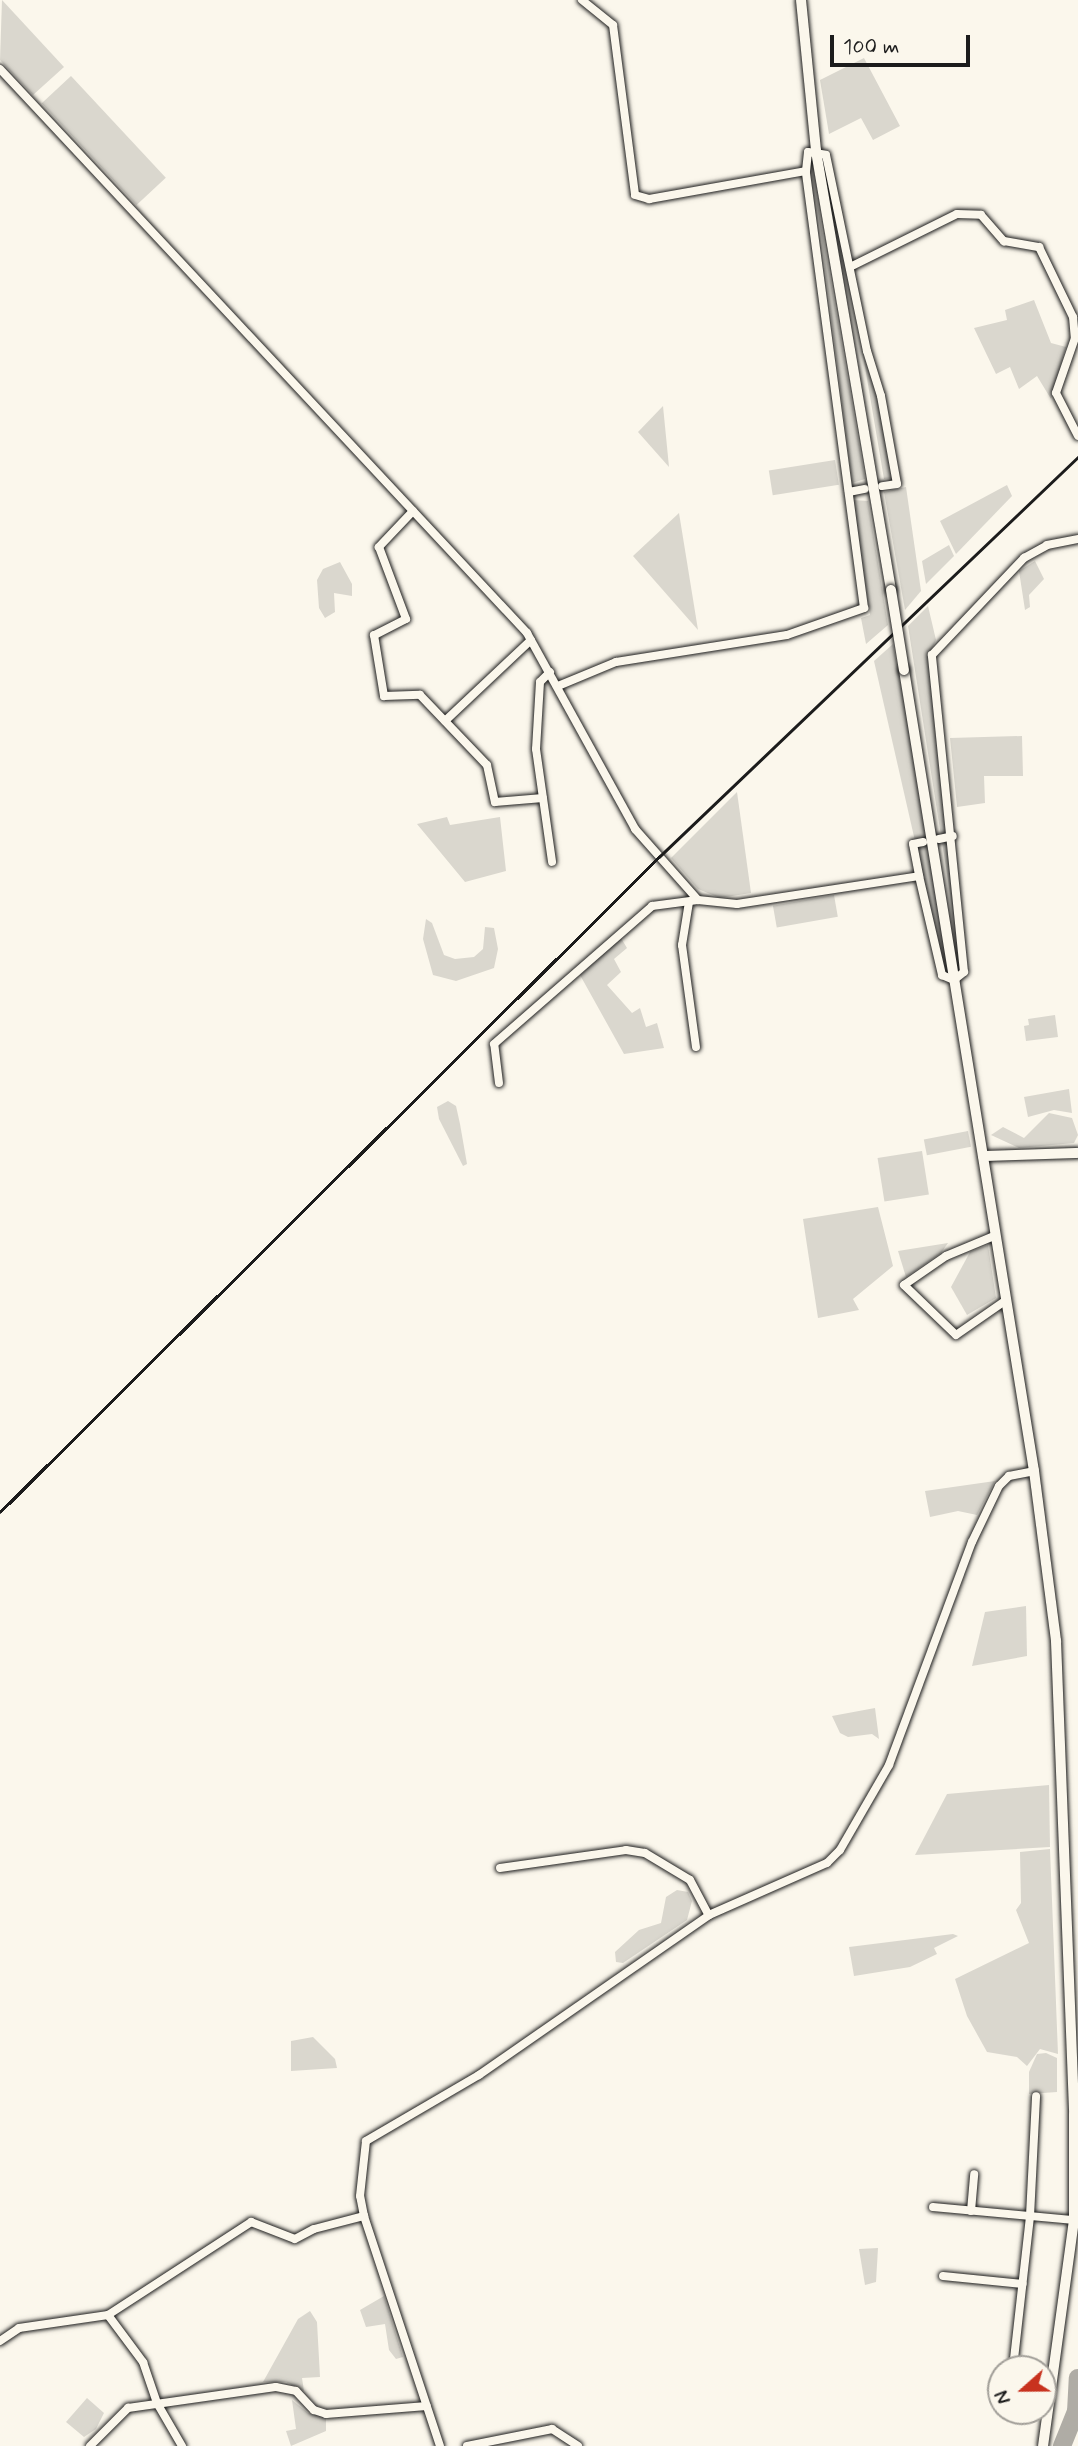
<!DOCTYPE html>
<style>
body{margin:0}
#map{position:relative;width:1078px;height:2446px;overflow:hidden;background:#fbf7ec;font-family:Mynerve,sans-serif}
div>[style]{position:absolute}
[style*='--x']{left:calc(var(--x)*1px);top:calc(var(--y)*1px);width:calc(var(--w)*1px);rotate:calc(var(--a)*1deg)}
.green>*{inset:0;background:#dad7ce;transform-origin:0 0}
.river>*{height:18px;margin:-9px;padding:0 9px;transform-origin:9px;border-radius:9px;background:#afaca5}
.roads{filter:drop-shadow(0 0 2px #1c1c1c) drop-shadow(0 0 2px #1c1c1c)}
.minor>*{height:8px;margin:-4px;padding:0 4px;transform-origin:4px;border-radius:4px;background:#fbf7ec}
.tertiary>*{height:10px;margin:-5px;padding:0 5px;transform-origin:5px;border-radius:5px;background:#fbf7ec}
.rail>*{height:2.5px;margin:-1.25px;padding:0 1.25px;transform-origin:1.25px;border-radius:1.25px;background:#1c1c1c}
.bridges{filter:drop-shadow(0 0 2px #1c1c1c) drop-shadow(0 0 2px #1c1c1c)}
.tertiary-bridge>*{height:10px;margin:-5px;padding:0 5px;transform-origin:5px;border-radius:5px;background:#fbf7ec}
span{translate:-50% -50%;white-space:nowrap;text-align:center;line-height:1.15;-webkit-text-stroke:5px #fbf7ec;paint-order:stroke}
.north{position:absolute;left:987px;top:2355px;width:70px;height:70px;box-sizing:border-box;background:#fbf7ec;border:2px solid #a29f99;border-radius:50%;rotate:249deg;font-size:19px;font-weight:700;line-height:28px;text-align:center;color:#1c1c1c}
.north::after{content:'';display:block;margin:auto;width:24px;height:32px;background:#c8321e;clip-path:polygon(50% 0,100% 100%,50% 72%,0 100%)}
.scale{position:absolute;left:830px;top:35px;width:140px;height:32px;box-sizing:border-box;border:4px solid #1c1c1c;border-top:0;padding-left:9px;font-size:21px;line-height:24px;white-space:nowrap;color:#1c1c1c;-webkit-text-stroke:5px #fbf7ec;paint-order:stroke}
</style>
<div id="map">
<div class="green">
<div style="clip-path:polygon(2px 0,64px 67px,33px 95px,0 60px)"></div>
<div style="clip-path:polygon(864px 58px,900px 126px,873px 140px,861px 118px,829px 134px,820px 80px)"></div>
<div style="left:71px;top:76px;width:139px;height:40px;rotate:47deg"></div>
<div style="clip-path:polygon(816px 195px,865px 479px,852px 483px)"></div>
<div style="clip-path:polygon(1034px 300px,1051px 343px,1066px 347px,1051px 399px,1037px 376px,1019px 389px,1010px 367px,996px 374px,974px 328px,1007px 320px,1005px 310px)"></div>
<div style="clip-path:polygon(863px 355px,879px 400px,893px 478px,884px 479px)"></div>
<div style="clip-path:polygon(663px 406px,669px 467px,638px 432px)"></div>
<div style="left:835px;top:460px;width:25px;height:67px;rotate:81deg"></div>
<div style="clip-path:polygon(1007px 485px,1012px 496px,956px 554px,940px 521px)"></div>
<div style="clip-path:polygon(906px 487px,921px 591px,905px 610px,884px 492px)"></div>
<div style="clip-path:polygon(853px 500px,868px 501px,888px 625px,866px 644px,861px 618px,870px 615px)"></div>
<div style="clip-path:polygon(679px 513px,698px 630px,633px 556px)"></div>
<div style="clip-path:polygon(949px 545px,954px 556px,926px 584px,922px 561px)"></div>
<div style="clip-path:polygon(1035px 561px,1044px 579px,1029px 595px,1030px 607px,1025px 610px,1019px 571px)"></div>
<div style="clip-path:polygon(340px 562px,352px 584px,352px 596px,334px 593px,335px 612px,325px 618px,319px 608px,317px 580px,323px 569px)"></div>
<div style="clip-path:polygon(928px 606px,936px 640px,929px 655px,958px 944px,908px 626px)"></div>
<div style="clip-path:polygon(893px 644px,905px 706px,926px 839px,915px 841px,874px 661px)"></div>
<div style="clip-path:polygon(1022px 736px,1023px 776px,984px 776px,985px 803px,957px 807px,950px 738px)"></div>
<div style="clip-path:polygon(737px 792px,751px 893px,720px 898px,698px 889px,671px 858px)"></div>
<div style="clip-path:polygon(447px 817px,450px 825px,500px 817px,506px 871px,465px 882px,417px 824px)"></div>
<div style="clip-path:polygon(928px 844px,947px 968px,946px 971px,916px 847px)"></div>
<div style="left:834px;top:895px;width:22px;height:62px;rotate:80deg"></div>
<div style="clip-path:polygon(426px 919px,432px 923px,444px 955px,455px 959px,474px 957px,483px 949px,485px 927px,494px 928px,498px 949px,494px 968px,456px 981px,433px 975px,423px 939px)"></div>
<div style="clip-path:polygon(621px 938px,627px 948px,614px 959px,621px 972px,607px 985px,632px 1013px,640px 1008px,646px 1027px,657px 1023px,664px 1048px,624px 1054px,580px 975px)"></div>
<div style="clip-path:polygon(1055px 1015px,1058px 1037px,1026px 1041px,1024px 1026px,1029px 1025px,1028px 1019px)"></div>
<div style="clip-path:polygon(1069px 1089px,1072px 1113px,1054px 1110px,1028px 1117px,1024px 1097px)"></div>
<div style="clip-path:polygon(448px 1101px,456px 1106px,460px 1124px,467px 1164px,463px 1166px,439px 1119px,437px 1107px)"></div>
<div style="clip-path:polygon(1049px 1113px,1072px 1118px,1078px 1135px,1074px 1143px,1019px 1148px,991px 1135px,1003px 1127px,1024px 1138px)"></div>
<div style="left:968px;top:1131px;width:16px;height:45px;rotate:79deg"></div>
<div style="left:922px;top:1151px;width:44px;height:45px;rotate:81deg"></div>
<div style="clip-path:polygon(878px 1207px,893px 1266px,853px 1299px,859px 1310px,818px 1318px,803px 1219px)"></div>
<div style="clip-path:polygon(948px 1243px,941px 1253px,906px 1277px,898px 1251px)"></div>
<div style="clip-path:polygon(988px 1245px,996px 1298px,967px 1315px,951px 1287px,970px 1252px)"></div>
<div style="clip-path:polygon(995px 1481px,977px 1515px,958px 1511px,930px 1517px,925px 1491px)"></div>
<div style="clip-path:polygon(1026px 1606px,1027px 1656px,972px 1666px,985px 1612px)"></div>
<div style="clip-path:polygon(875px 1708px,879px 1739px,872px 1734px,848px 1737px,840px 1733px,832px 1716px)"></div>
<div style="clip-path:polygon(1049px 1785px,1050px 1847px,915px 1855px,947px 1794px)"></div>
<div style="clip-path:polygon(1050px 1849px,1058px 2054px,1040px 2049px,1027px 2066px,1017px 2057px,987px 2052px,967px 2016px,955px 1979px,1029px 1943px,1016px 1910px,1021px 1903px,1020px 1852px)"></div>
<div style="clip-path:polygon(677px 1890px,688px 1892px,692px 1901px,687px 1920px,623px 1963px,616px 1962px,615px 1952px,639px 1930px,661px 1923px,666px 1897px)"></div>
<div style="clip-path:polygon(953px 1934px,958px 1936px,934px 1948px,937px 1954px,910px 1967px,854px 1976px,849px 1947px)"></div>
<div style="clip-path:polygon(313px 2037px,335px 2059px,337px 2068px,291px 2071px,291px 2041px)"></div>
<div style="clip-path:polygon(1046px 2053px,1057px 2058px,1057px 2092px,1029px 2094px,1029px 2072px,1037px 2054px)"></div>
<div style="clip-path:polygon(878px 2248px,876px 2282px,865px 2285px,859px 2249px)"></div>
<div style="clip-path:polygon(384px 2296px,403px 2357px,396px 2359px,389px 2350px,385px 2324px,366px 2327px,360px 2310px)"></div>
<div style="clip-path:polygon(310px 2311px,317px 2322px,320px 2377px,302px 2378px,304px 2391px,286px 2382px,263px 2382px,298px 2319px)"></div>
<div style="clip-path:polygon(87px 2398px,104px 2413px,96px 2429px,84px 2437px,66px 2422px)"></div>
<div style="clip-path:polygon(292px 2400px,308px 2413px,326px 2417px,326px 2431px,291px 2446px,286px 2431px,296px 2429px)"></div>
</div>
<div class="river">
<div style="--x:1062;--y:2446;--w:37;--a:-68"></div>
<div style="--x:1076;--y:2412;--w:34;--a:-87"></div>
</div>
<div class="roads">
<div class="minor">
<div style="--x:582;--y:0;--w:40;--a:39"></div>
<div style="--x:613;--y:25;--w:171;--a:82.6"></div>
<div style="--x:635;--y:195;--w:15;--a:16"></div>
<div style="--x:649;--y:199;--w:159;--a:-10.1"></div>
<div style="--x:0;--y:69;--w:772;--a:46.94"></div>
<div style="--x:527;--y:633;--w:224;--a:61.1"></div>
<div style="--x:635;--y:829;--w:95;--a:48.4"></div>
<div style="--x:698;--y:900;--w:39;--a:6"></div>
<div style="--x:737;--y:904;--w:184;--a:-8.7"></div>
<div style="--x:850;--y:267;--w:119;--a:-26.4"></div>
<div style="--x:957;--y:214;--w:24;--a:2"></div>
<div style="--x:981;--y:215;--w:35;--a:49"></div>
<div style="--x:1004;--y:241;--w:36;--a:10"></div>
<div style="--x:1039;--y:247;--w:78;--a:64.1"></div>
<div style="--x:1073;--y:317;--w:21;--a:85"></div>
<div style="--x:1075;--y:338;--w:58;--a:109.1"></div>
<div style="--x:1056;--y:393;--w:48;--a:62.9"></div>
<div style="--x:849;--y:492;--w:16;--a:-11"></div>
<div style="--x:413;--y:511;--w:50;--a:133.4"></div>
<div style="--x:379;--y:547;--w:77;--a:69.4"></div>
<div style="--x:406;--y:619;--w:36;--a:153"></div>
<div style="--x:374;--y:635;--w:62;--a:80.7"></div>
<div style="--x:384;--y:696;--w:36;--a:-2"></div>
<div style="--x:420;--y:695;--w:97;--a:46.3"></div>
<div style="--x:487;--y:765;--w:38;--a:78"></div>
<div style="--x:495;--y:802;--w:48;--a:-4.8"></div>
<div style="--x:550;--y:672;--w:14;--a:135"></div>
<div style="--x:540;--y:682;--w:67;--a:93.4"></div>
<div style="--x:536;--y:749;--w:114;--a:81.9"></div>
<div style="--x:558;--y:686;--w:63;--a:-22.5"></div>
<div style="--x:616;--y:662;--w:173;--a:-9"></div>
<div style="--x:787;--y:635;--w:82;--a:-19.3"></div>
<div style="--x:864;--y:608;--w:441;--a:-97.6"></div>
<div style="--x:806;--y:171;--w:19;--a:-84"></div>
<div style="--x:808;--y:152;--w:18;--a:9"></div>
<div style="--x:826;--y:155;--w:200;--a:78.2"></div>
<div style="--x:867;--y:351;--w:47;--a:72.7"></div>
<div style="--x:881;--y:396;--w:89;--a:79.7"></div>
<div style="--x:897;--y:484;--w:15;--a:172"></div>
<div style="--x:445;--y:721;--w:118;--a:-43.3"></div>
<div style="--x:939;--y:839;--w:14;--a:-12"></div>
<div style="--x:923;--y:842;--w:10;--a:169"></div>
<div style="--x:913;--y:844;--w:33;--a:79"></div>
<div style="--x:919;--y:876;--w:102;--a:76.9"></div>
<div style="--x:942;--y:975;--w:13;--a:23"></div>
<div style="--x:954;--y:980;--w:13;--a:-39"></div>
<div style="--x:964;--y:972;--w:319;--a:-95.8"></div>
<div style="--x:932;--y:655;--w:134;--a:-46.5"></div>
<div style="--x:1024;--y:558;--w:26;--a:-29"></div>
<div style="--x:1047;--y:545;--w:32;--a:-11"></div>
<div style="--x:689;--y:902;--w:44;--a:99.2"></div>
<div style="--x:682;--y:945;--w:103;--a:82.2"></div>
<div style="--x:499;--y:1083;--w:39;--a:-97"></div>
<div style="--x:494;--y:1044;--w:210;--a:-41.1"></div>
<div style="--x:652;--y:906;--w:46;--a:-7.4"></div>
<div style="--x:994;--y:1236;--w:52;--a:157.4"></div>
<div style="--x:946;--y:1256;--w:51;--a:145.4"></div>
<div style="--x:904;--y:1285;--w:72;--a:43.9"></div>
<div style="--x:956;--y:1335;--w:60;--a:-34.8"></div>
<div style="--x:500;--y:1868;--w:127;--a:-8.1"></div>
<div style="--x:626;--y:1850;--w:19;--a:9"></div>
<div style="--x:645;--y:1853;--w:52;--a:31"></div>
<div style="--x:690;--y:1880;--w:40;--a:62"></div>
<div style="--x:933;--y:2207;--w:142;--a:5.3"></div>
<div style="--x:971;--y:2211;--w:37;--a:-85"></div>
<div style="--x:943;--y:2276;--w:80;--a:5.7"></div>
<div style="--x:108;--y:2315;--w:59;--a:53.3"></div>
<div style="--x:143;--y:2362;--w:43;--a:71.1"></div>
<div style="--x:157;--y:2403;--w:50;--a:59.8"></div>
<div style="--x:0;--y:2341;--w:23;--a:-34"></div>
<div style="--x:19;--y:2328;--w:90;--a:-8.3"></div>
<div style="--x:108;--y:2315;--w:171;--a:-33"></div>
<div style="--x:251;--y:2222;--w:47;--a:21.1"></div>
<div style="--x:295;--y:2239;--w:21;--a:-28"></div>
<div style="--x:314;--y:2229;--w:52;--a:-14.6"></div>
<div style="--x:1013;--y:2368;--w:153;--a:-83.6"></div>
<div style="--x:1030;--y:2216;--w:120;--a:-87.1"></div>
<div style="--x:90;--y:2446;--w:54;--a:-45"></div>
<div style="--x:128;--y:2408;--w:149;--a:-8.1"></div>
<div style="--x:276;--y:2387;--w:20;--a:11"></div>
<div style="--x:296;--y:2391;--w:26;--a:47"></div>
<div style="--x:314;--y:2410;--w:13;--a:18"></div>
<div style="--x:326;--y:2414;--w:101;--a:-4.5"></div>
<div style="--x:440;--y:2446;--w:242;--a:-108.3"></div>
<div style="--x:364;--y:2216;--w:20;--a:-101"></div>
<div style="--x:360;--y:2196;--w:55;--a:-83.8"></div>
<div style="--x:366;--y:2141;--w:131;--a:-30.3"></div>
<div style="--x:479;--y:2075;--w:280;--a:-34.8"></div>
<div style="--x:709;--y:1915;--w:129;--a:-23.8"></div>
<div style="--x:827;--y:1863;--w:18;--a:-45"></div>
<div style="--x:840;--y:1850;--w:98;--a:-60"></div>
<div style="--x:889;--y:1765;--w:238;--a:-69.6"></div>
<div style="--x:972;--y:1542;--w:62;--a:-64.3"></div>
<div style="--x:999;--y:1486;--w:14;--a:-45"></div>
<div style="--x:1009;--y:1476;--w:25;--a:-11"></div>
<div style="--x:467;--y:2446;--w:87;--a:-11.3"></div>
<div style="--x:552;--y:2429;--w:31;--a:33"></div>
</div>
<div class="tertiary">
<div style="--x:801;--y:0;--w:152;--a:84.3"></div>
<div style="--x:816;--y:151;--w:445;--a:80.3"></div>
<div style="--x:904;--y:670;--w:811;--a:80.78"></div>
<div style="--x:1034;--y:1471;--w:171;--a:82.6"></div>
<div style="--x:1056;--y:1641;--w:473;--a:87.8"></div>
<div style="--x:1074;--y:2114;--w:106;--a:90"></div>
<div style="--x:1074;--y:2220;--w:228;--a:97.8"></div>
<div style="--x:983;--y:1156;--w:95;--a:-1.8"></div>
</div>
</div>
<div class="rail">
<div style="--x:0;--y:1512;--w:929;--a:-44.83"></div>
<div style="--x:659;--y:857;--w:579;--a:-43.67"></div>
</div>
<div class="bridges">
<div class="tertiary-bridge">
<div style="--x:891;--y:590;--w:81;--a:80.8"></div>
</div>
</div>
<div class="north">N</div>
<div class="scale">100 m</div>
</div>
